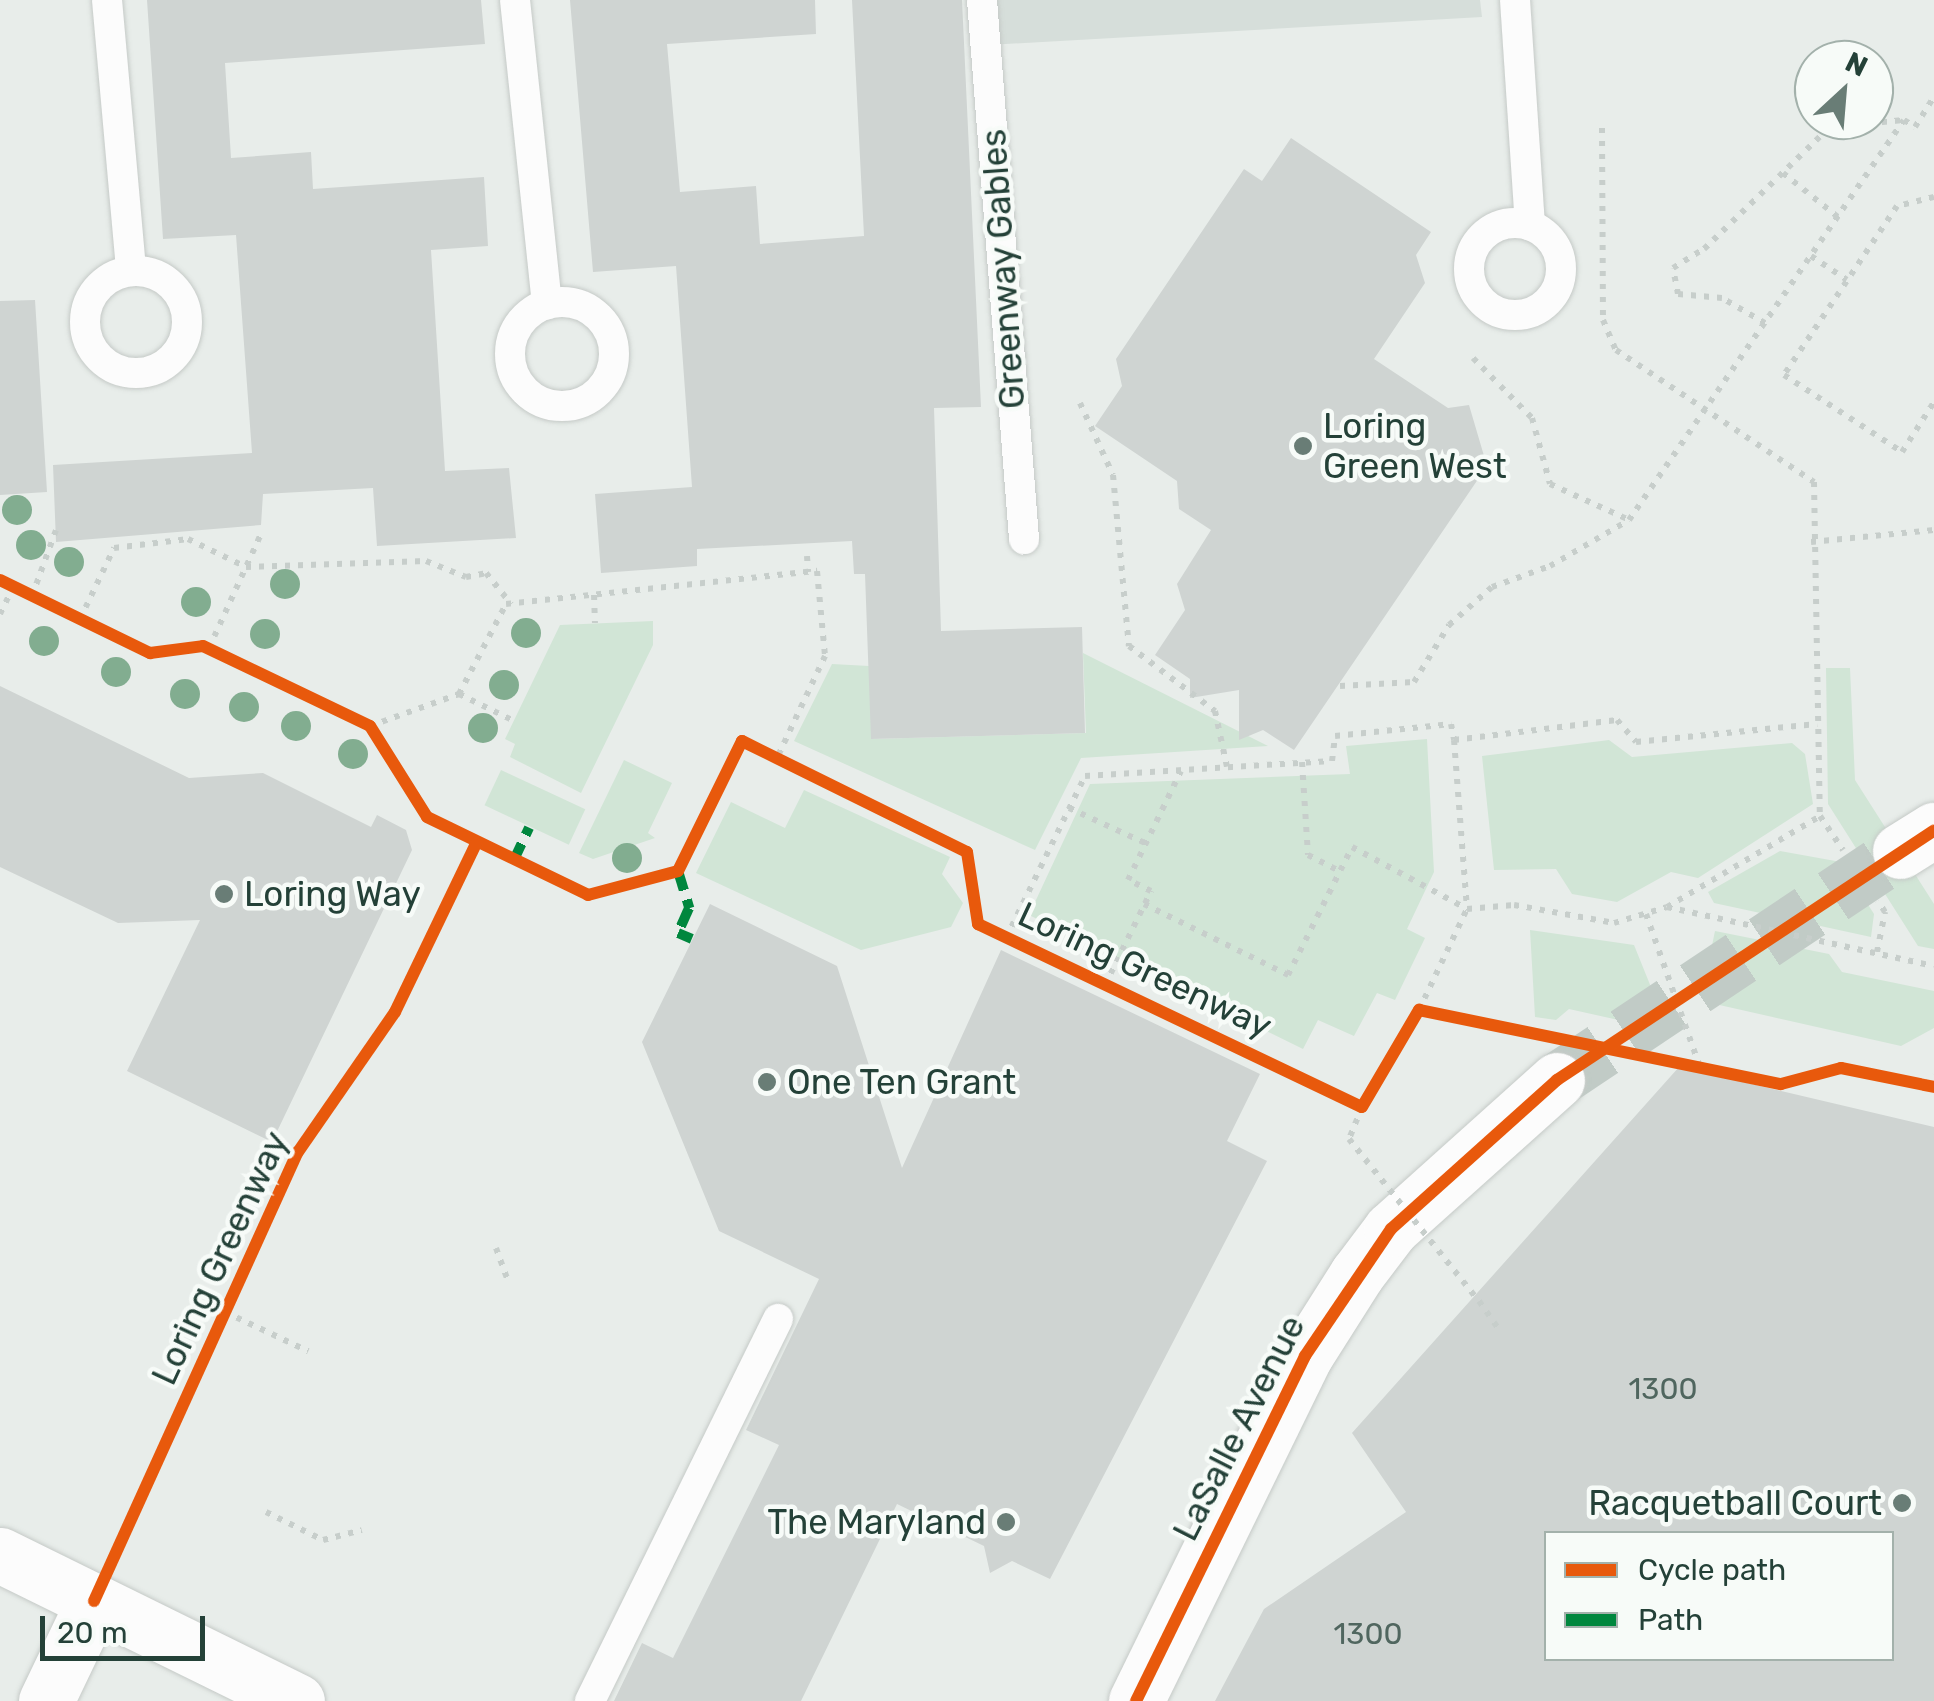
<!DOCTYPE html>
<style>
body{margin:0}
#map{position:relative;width:1934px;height:1701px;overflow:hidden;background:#e8edea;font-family:Rubik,sans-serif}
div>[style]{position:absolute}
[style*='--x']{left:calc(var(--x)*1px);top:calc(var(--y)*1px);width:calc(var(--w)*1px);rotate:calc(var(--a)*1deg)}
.built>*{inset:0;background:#d6deda}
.green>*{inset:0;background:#d1e5d6;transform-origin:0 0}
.building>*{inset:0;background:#cfd4d2}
.secondary-tunnel>*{height:55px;margin-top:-27.5px;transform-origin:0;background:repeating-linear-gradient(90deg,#c1cbc6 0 55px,transparent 0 83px)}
.path>*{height:6px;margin-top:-3px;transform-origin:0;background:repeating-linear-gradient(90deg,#c7cecb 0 5px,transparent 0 13px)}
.roads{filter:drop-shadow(0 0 2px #c5cac7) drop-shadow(0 0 2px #c5cac7)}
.lane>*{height:30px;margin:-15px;padding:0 15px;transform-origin:15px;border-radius:15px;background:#fcfcfc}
.lane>.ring{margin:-15px;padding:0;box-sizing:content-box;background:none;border:30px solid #fcfcfc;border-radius:50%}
.street>*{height:55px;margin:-27.5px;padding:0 27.5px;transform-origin:27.5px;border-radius:27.5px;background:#fcfcfc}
.secondary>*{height:55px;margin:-27.5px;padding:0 27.5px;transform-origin:27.5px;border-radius:27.5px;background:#fcfcfc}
.path-bridge>*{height:6px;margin-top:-3px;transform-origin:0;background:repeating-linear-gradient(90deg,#c7cecb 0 5px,transparent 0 13px)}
.quiet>*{height:10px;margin-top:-5px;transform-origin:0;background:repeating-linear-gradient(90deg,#00873e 0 20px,transparent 0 30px)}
.cycleway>*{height:12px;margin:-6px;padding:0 6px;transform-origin:6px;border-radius:6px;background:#e8590c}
.trees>*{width:30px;height:30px;margin:-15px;border-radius:50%;background:#82ad90}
.dots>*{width:28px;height:28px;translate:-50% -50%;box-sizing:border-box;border:5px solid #f7fbf8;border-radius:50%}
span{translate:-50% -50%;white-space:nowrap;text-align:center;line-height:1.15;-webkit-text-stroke:9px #f7fbf8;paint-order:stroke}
.number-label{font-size:30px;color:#50665f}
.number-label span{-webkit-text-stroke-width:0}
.street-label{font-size:35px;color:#244138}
.poi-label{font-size:35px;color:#244138}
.left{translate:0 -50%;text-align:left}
.right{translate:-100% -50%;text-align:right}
.legend{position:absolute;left:1544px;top:1531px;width:350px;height:130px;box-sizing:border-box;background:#f7fbf8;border:2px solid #a3b1ab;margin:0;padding:12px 18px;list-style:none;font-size:30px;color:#244138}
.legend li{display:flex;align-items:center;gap:20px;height:50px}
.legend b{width:50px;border:2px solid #a3b1ab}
.north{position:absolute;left:1794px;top:40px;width:100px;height:100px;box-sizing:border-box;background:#f7fbf8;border:2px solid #a3b1ab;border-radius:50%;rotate:26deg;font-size:28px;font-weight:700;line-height:40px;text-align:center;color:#244138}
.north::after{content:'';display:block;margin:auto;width:35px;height:45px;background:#697d76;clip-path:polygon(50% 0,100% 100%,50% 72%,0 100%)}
.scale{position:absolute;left:40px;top:1616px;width:165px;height:45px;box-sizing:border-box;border:5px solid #244138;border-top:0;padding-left:12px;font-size:30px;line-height:35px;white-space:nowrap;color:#244138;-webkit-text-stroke:8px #f7fbf8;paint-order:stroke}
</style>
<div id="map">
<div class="built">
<div style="clip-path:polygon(986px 0,1480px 0,1482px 17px,989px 45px)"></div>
</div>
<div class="green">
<div style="clip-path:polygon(653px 621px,653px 645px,581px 793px,510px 757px,515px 744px,505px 739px,560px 625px)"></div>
<div style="clip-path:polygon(1083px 653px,1268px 746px,1081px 758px,1035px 850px,794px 741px,832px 664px,869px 666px,872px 739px,1086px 733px)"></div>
<div style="clip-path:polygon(1826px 668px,1850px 668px,1855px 780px,1934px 904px,1934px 949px,1918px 946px,1828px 804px)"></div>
<div style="clip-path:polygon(1427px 739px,1434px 872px,1407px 929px,1425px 938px,1395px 1000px,1377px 993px,1354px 1036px,1318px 1020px,1303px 1049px,1029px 915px,1090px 784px,1350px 774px,1346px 746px)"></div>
<div style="clip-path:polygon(1609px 740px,1632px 757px,1792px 743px,1805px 754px,1813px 804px,1698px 878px,1671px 872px,1617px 902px,1572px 894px,1556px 869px,1494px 870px,1482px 756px)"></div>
<div style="clip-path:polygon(624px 760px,672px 783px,648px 833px,655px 838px,593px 859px,579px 853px)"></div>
<div style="left:501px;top:770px;width:93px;height:39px;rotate:25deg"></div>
<div style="clip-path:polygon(804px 790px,950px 857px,942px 874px,963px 903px,951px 927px,861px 950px,696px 873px,731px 802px,785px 828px)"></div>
<div style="clip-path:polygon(1780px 851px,1841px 862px,1874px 914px,1871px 937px,1714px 903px,1708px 892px)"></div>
<div style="clip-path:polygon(1530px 930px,1634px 945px,1655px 997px,1623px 1021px,1569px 1009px,1556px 1020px,1535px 1017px)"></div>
<div style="clip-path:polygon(1715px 931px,1829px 954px,1842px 972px,1934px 991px,1934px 1028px,1901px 1046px,1715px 1004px,1722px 974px,1710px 955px)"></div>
</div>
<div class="building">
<div style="clip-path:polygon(147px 0,481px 0,485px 44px,225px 63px,231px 158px,311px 152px,313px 189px,484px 177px,488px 246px,431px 250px,445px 471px,509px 468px,516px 538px,377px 546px,373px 488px,263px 494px,261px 525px,56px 542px,53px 465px,252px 453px,236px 235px,163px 239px)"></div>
<div style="clip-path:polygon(570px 0,815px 0,816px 34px,667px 44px,680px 192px,756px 186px,760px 244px,864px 236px,852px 0,962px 0,981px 407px,934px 408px,941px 631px,1082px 627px,1085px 733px,871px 739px,865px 574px,854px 574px,852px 541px,697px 549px,697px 566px,601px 573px,595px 494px,692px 487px,676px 266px,593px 272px)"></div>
<div style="clip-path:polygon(1291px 138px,1431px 232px,1416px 255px,1425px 283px,1374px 359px,1448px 408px,1469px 405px,1487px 466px,1294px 750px,1263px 730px,1239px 740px,1239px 690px,1190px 698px,1190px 679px,1155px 655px,1185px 610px,1177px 584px,1211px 530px,1179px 509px,1177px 481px,1095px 426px,1122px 386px,1116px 359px,1244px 169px,1262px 181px)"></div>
<div style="clip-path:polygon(35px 300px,47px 492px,0 495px,0 301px)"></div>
<div style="clip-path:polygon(0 686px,189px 778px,263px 773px,371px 827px,377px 815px,406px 830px,412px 850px,272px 1142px,127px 1071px,200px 920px,118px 923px,0 867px)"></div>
<div style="clip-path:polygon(710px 904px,837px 966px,902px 1168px,1001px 950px,1260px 1074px,1227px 1141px,1267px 1161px,1050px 1579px,1012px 1561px,990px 1573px,984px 1546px,897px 1504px,801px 1701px,614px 1701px,642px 1643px,673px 1658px,779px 1445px,746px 1430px,819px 1279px,719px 1231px,642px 1042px)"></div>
<div style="clip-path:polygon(evenodd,1679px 1067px,1934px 1127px,1934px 1701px,1215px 1701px,1264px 1609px,1406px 1512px,1352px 1433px,1679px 1067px,1546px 1534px,1892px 1534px,1892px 1658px,1546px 1658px,1546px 1534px)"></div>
</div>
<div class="secondary-tunnel">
<div style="--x:1557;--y:1080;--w:412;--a:-33.7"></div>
</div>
<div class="path">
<div style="--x:1602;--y:128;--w:192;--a:89.7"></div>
<div style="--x:1603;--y:320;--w:33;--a:67"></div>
<div style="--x:1616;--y:350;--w:238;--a:33.7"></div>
<div style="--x:1814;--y:482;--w:334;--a:89"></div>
<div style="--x:1820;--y:816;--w:41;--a:55.9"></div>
<div style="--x:1783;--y:173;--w:70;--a:38.7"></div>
<div style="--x:1934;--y:197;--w:38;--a:166"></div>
<div style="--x:1897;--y:206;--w:203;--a:123.8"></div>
<div style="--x:1784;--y:375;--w:141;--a:33.1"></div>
<div style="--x:1902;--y:452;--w:59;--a:-57.4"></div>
<div style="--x:1811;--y:256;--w:43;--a:33.7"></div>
<div style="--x:1765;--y:323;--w:50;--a:-149.8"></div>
<div style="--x:1722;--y:298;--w:44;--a:-174.8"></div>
<div style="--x:1678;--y:294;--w:26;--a:-101"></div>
<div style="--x:1673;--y:268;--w:36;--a:-32"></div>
<div style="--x:1704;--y:249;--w:175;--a:-44.1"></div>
<div style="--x:1830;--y:127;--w:74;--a:-5.4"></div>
<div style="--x:1904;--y:120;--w:13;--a:32"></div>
<div style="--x:1915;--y:127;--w:36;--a:-58"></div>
<div style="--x:1473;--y:358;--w:84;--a:45.5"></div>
<div style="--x:1532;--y:418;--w:68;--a:74.7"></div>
<div style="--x:1550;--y:484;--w:85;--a:24.4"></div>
<div style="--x:1080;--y:403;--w:79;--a:65.4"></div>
<div style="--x:1113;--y:475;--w:172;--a:84.7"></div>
<div style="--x:1129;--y:646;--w:108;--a:37.1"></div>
<div style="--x:1215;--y:711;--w:57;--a:77.9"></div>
<div style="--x:1811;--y:542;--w:124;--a:-5.6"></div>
<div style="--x:807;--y:556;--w:16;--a:86"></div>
<div style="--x:594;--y:595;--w:28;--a:88"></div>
<div style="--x:32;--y:596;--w:70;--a:-70"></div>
<div style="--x:0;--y:614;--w:30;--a:-64"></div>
<div style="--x:80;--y:619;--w:79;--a:-64.4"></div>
<div style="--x:114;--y:548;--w:75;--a:-6.9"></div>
<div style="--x:188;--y:539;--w:64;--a:25.8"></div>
<div style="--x:246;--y:567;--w:180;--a:-1.9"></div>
<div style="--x:426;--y:561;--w:43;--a:21.8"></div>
<div style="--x:466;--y:577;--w:20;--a:-11"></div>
<div style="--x:486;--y:573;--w:40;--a:51"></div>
<div style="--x:209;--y:648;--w:125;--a:-65.5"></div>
<div style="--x:1340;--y:686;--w:74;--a:-3.1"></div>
<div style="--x:1414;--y:682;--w:67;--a:-58.4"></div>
<div style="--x:1449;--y:625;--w:57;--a:-41.5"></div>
<div style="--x:1492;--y:587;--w:62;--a:-19.9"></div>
<div style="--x:1550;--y:566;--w:91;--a:-30.2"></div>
<div style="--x:1629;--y:520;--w:485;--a:-55.5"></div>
<div style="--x:459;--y:694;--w:102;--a:-62.4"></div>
<div style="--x:506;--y:604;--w:313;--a:-6.1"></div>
<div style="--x:817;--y:571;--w:85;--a:84.6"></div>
<div style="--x:825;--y:656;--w:113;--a:115.2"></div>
<div style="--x:370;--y:726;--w:95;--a:-19.8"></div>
<div style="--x:459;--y:694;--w:61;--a:26.1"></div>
<div style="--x:1454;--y:740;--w:169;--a:85.6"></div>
<div style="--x:1302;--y:762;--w:93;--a:86.3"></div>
<div style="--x:1308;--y:855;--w:36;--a:27"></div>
<div style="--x:1069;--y:808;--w:84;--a:24.7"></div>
<div style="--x:1144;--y:904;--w:161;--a:26.2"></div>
<div style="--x:1288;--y:975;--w:143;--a:-63.4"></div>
<div style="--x:1352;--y:847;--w:131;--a:28.3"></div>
<div style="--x:1667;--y:907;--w:178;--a:-30.7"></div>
<div style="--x:1646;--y:914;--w:162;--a:70.6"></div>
<div style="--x:1006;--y:938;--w:180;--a:-64"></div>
<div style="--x:1085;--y:776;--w:247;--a:-3.5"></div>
<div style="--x:1332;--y:761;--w:25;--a:-83"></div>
<div style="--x:1335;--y:736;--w:117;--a:-5.9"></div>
<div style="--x:1451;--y:724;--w:16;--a:79"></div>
<div style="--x:1454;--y:740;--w:164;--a:-7"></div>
<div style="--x:1617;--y:720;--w:29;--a:49"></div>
<div style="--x:1636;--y:742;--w:182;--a:-5.7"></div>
<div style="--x:1877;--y:952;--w:41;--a:-78.7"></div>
<div style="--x:1885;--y:912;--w:13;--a:-122"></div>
<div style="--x:1105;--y:985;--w:105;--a:-63.9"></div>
<div style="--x:1151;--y:891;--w:25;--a:-154"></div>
<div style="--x:1128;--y:880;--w:121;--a:-64.1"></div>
<div style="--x:1419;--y:1010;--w:112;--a:-64.6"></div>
<div style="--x:1467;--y:909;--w:47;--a:-4.9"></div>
<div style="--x:1514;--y:905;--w:102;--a:10.2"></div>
<div style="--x:1614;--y:923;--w:55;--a:-16.8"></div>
<div style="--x:1667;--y:907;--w:273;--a:12.5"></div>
<div style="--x:1925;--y:1085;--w:13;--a:-45"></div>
<div style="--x:496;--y:1248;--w:37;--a:70"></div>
<div style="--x:1479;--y:1301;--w:32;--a:55"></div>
<div style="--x:225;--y:1312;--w:92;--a:25.2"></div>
<div style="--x:266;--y:1512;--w:64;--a:26.2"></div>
<div style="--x:323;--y:1540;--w:40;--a:-14.4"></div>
</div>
<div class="roads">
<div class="lane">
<div style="--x:107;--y:0;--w:272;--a:84.9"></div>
<div style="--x:515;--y:0;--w:306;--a:84"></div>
<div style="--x:982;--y:0;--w:541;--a:85.54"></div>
<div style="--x:1515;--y:0;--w:226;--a:86.2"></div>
<div class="ring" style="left:1469px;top:223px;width:62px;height:62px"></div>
<div class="ring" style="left:85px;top:271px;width:72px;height:72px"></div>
<div class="ring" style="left:510px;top:302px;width:74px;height:74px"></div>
<div style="--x:590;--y:1701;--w:426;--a:-63.8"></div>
</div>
<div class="street">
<div style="--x:46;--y:1701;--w:111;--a:-64.4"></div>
</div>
<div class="secondary">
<div style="--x:1900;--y:851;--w:40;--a:-32"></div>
<div style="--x:0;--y:1555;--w:331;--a:26.2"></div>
<div style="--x:1136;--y:1701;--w:384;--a:-63.9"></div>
<div style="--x:1305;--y:1356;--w:97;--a:-57.6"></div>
<div style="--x:1357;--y:1274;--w:56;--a:-52.9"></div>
<div style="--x:1391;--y:1229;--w:223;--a:-41.9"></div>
</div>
</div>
<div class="path-bridge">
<div style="--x:1362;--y:1107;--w:35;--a:112"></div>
<div style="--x:1349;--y:1139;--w:208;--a:51.3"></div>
</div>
<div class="quiet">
<div style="--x:513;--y:862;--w:38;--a:-65"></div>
<div style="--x:678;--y:871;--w:39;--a:73"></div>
<div style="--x:689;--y:908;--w:27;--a:114"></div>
<div style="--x:678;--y:933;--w:15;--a:23"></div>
</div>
<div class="cycleway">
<div style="--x:0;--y:580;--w:167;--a:26"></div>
<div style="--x:150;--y:653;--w:53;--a:-7.5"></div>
<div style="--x:203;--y:646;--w:185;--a:25.6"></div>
<div style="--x:370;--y:726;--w:107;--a:57.9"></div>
<div style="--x:427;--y:817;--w:179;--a:25.8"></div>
<div style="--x:588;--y:895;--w:93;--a:-14.9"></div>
<div style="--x:678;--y:871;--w:145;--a:-63.8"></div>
<div style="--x:742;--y:741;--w:251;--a:26.3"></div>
<div style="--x:967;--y:852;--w:73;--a:81.3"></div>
<div style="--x:978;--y:924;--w:425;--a:25.5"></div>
<div style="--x:1362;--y:1107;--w:113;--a:-59.6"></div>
<div style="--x:1419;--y:1010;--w:369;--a:11.6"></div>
<div style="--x:1781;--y:1084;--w:62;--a:-14.9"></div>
<div style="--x:1841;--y:1068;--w:95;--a:11.5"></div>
<div style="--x:94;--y:1601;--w:493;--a:-65.6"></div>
<div style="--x:298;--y:1152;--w:170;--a:-55.3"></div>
<div style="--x:395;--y:1012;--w:187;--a:-64.3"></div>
<div style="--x:1136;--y:1701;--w:384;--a:-63.9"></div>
<div style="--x:1305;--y:1356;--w:153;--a:-55.9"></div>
<div style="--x:1391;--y:1229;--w:223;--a:-41.9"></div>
<div style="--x:1557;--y:1080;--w:452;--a:-33.5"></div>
</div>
<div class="trees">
<div style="left:17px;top:510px"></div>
<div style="left:31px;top:545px"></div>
<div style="left:69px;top:562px"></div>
<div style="left:285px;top:584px"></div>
<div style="left:196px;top:602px"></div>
<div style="left:526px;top:633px"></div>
<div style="left:265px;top:634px"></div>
<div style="left:44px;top:641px"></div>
<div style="left:116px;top:672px"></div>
<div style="left:504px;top:685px"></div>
<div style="left:185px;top:694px"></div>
<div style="left:244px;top:707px"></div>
<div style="left:296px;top:726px"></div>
<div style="left:483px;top:728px"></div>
<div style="left:353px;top:754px"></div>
<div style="left:627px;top:858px"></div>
</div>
<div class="dots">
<div style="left:1303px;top:446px;background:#697d76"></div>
<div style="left:224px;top:894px;background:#697d76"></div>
<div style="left:767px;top:1082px;background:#697d76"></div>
<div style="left:1902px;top:1503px;background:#697d76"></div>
<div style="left:1006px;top:1522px;background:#697d76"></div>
</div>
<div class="number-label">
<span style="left:1663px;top:1389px">1300</span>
<span style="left:1368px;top:1634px">1300</span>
</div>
<div class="street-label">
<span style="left:1003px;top:269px;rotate:-94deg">Greenway Gables</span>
<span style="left:1145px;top:970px;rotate:25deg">Loring Greenway</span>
<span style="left:220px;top:1258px;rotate:-65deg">Loring Greenway</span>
<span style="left:1239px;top:1428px;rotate:-63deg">LaSalle Avenue</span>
</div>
<div class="poi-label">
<span class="left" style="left:1323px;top:446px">Loring<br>Green West</span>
<span class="left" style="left:244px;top:894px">Loring Way</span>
<span class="left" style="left:787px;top:1082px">One Ten Grant</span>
<span class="right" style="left:1882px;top:1503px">Racquetball Court</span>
<span class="right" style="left:986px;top:1522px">The Maryland</span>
</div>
<ul class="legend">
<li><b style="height:12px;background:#e8590c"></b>Cycle path</li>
<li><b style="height:12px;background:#00873e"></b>Path</li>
</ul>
<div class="north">N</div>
<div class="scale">20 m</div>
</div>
